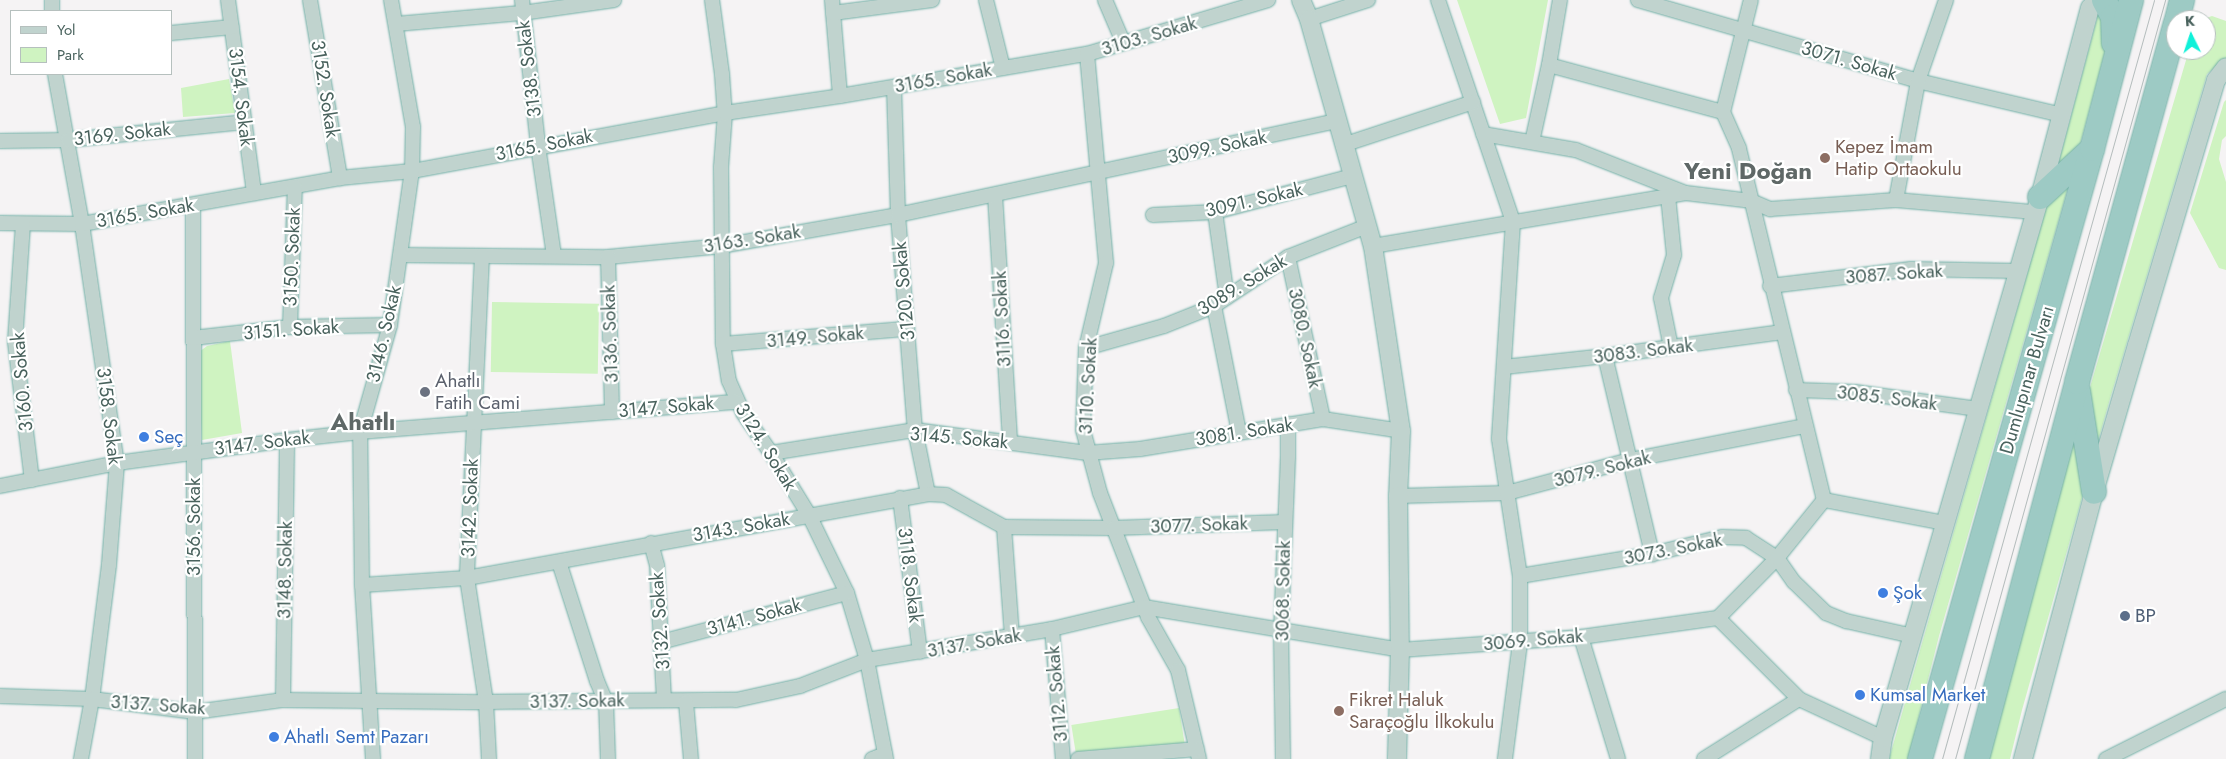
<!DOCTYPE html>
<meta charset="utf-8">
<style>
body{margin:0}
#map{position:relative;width:2226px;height:759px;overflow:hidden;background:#f5f3f4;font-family:Jost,sans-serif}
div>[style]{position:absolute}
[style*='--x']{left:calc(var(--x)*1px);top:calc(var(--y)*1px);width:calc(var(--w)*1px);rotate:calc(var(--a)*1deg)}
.green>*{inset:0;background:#cff3c1;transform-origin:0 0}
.roads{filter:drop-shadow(0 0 1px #73b0a7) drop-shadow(0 0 1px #73b0a7)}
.minor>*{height:14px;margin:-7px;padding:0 7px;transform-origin:7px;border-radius:7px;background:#c0d3ce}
.tertiary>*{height:18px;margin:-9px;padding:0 9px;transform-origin:9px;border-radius:9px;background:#c0d3ce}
.trunk>*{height:24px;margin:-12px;padding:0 12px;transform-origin:12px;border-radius:12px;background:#9dcac4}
.tram>*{height:1px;margin:-0.5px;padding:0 0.5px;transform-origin:0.5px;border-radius:0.5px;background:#b5bdbd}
.dots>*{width:14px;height:14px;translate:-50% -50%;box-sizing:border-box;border:2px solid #fff;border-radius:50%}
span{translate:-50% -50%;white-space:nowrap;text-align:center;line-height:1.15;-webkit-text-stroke:4.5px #fff;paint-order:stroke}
.street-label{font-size:19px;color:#49625d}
.education-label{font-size:19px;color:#785e54}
.left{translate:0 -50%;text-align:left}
.worship-label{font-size:19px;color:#5b616d}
.shop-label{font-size:19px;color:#366cbe}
.service-label{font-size:19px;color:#4e5e75}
.district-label{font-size:24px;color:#5f6867;font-weight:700}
.legend{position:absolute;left:10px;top:10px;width:162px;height:65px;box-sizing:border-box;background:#fff;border:1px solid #b6c0be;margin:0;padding:6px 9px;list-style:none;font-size:15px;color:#49625d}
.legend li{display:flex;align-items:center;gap:10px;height:25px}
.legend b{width:25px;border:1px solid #b6c0be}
.north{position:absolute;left:2166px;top:10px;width:50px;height:50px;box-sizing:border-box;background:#fff;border:1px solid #b6c0be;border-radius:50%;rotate:356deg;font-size:14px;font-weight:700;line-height:20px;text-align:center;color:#49625d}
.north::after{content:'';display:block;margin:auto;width:18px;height:22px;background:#10f1d9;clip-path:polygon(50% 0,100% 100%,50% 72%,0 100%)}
</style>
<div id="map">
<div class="green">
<div style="clip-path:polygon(1457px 0,1548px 0,1526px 118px,1500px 124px)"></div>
<div style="clip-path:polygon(2099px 0,2107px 44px,2078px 152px,2055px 176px,2097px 19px,2094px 2px)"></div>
<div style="clip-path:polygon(2212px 16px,2226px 21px,2226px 58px,2207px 74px,2110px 399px,2022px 710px,2010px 759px,1985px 759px,2012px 653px,2189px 50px,2206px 50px,2206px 20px,2200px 20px)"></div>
<div style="clip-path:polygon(229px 79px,235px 113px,183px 117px,181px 88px)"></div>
<div style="clip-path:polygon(2226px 100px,2226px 136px,2222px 140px,2219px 159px,2226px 182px,2226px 270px,2219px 268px,2190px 213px,2224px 102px)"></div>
<div style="clip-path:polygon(2071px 177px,1939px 636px,1908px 759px,1889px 759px,2048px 201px)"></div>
<div style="left:492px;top:302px;width:107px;height:70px;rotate:1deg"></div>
<div style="clip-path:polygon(230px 341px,242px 433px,202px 440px,198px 361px,199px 352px,207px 346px)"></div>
<div style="left:1179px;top:708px;width:37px;height:109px;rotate:81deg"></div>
</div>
<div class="roads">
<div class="minor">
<div style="--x:228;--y:0;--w:195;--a:82.3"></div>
<div style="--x:310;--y:0;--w:181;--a:80.4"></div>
<div style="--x:522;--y:0;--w:147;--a:83.7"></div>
<div style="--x:538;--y:146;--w:111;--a:81.7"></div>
<div style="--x:712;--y:0;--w:75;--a:82.3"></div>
<div style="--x:722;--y:74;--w:39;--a:86"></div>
<div style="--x:725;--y:113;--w:54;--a:94.2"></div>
<div style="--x:721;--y:167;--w:177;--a:89.4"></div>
<div style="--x:723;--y:344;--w:37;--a:81"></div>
<div style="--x:729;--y:381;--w:35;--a:66"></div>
<div style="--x:743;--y:413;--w:49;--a:55"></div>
<div style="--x:771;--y:453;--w:73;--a:58.5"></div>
<div style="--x:809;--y:515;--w:87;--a:64"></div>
<div style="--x:847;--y:593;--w:70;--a:73.4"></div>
<div style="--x:867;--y:660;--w:101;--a:79.1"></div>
<div style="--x:832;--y:0;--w:96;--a:85.2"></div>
<div style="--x:986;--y:0;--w:70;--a:76"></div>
<div style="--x:1105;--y:0;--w:46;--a:66.8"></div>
<div style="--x:1438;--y:0;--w:234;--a:71.3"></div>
<div style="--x:1513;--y:222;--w:217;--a:93.7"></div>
<div style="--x:1499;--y:439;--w:139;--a:81.3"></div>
<div style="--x:1520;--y:576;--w:67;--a:90"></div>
<div style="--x:1520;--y:643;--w:117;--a:97.4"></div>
<div style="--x:1638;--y:0;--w:291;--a:16.1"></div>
<div style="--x:1918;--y:81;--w:148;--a:13.3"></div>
<div style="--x:52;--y:11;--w:11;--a:-90"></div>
<div style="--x:833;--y:13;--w:100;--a:-7.5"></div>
<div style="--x:1309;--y:19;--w:62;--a:-17.9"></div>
<div style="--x:396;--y:24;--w:126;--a:-5"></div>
<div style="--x:522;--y:13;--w:93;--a:-8"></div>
<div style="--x:171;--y:33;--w:61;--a:-5.6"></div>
<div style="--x:1087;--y:54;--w:210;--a:84.8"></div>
<div style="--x:1106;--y:263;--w:87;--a:103.2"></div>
<div style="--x:1086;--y:348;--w:82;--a:92.1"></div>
<div style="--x:1083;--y:430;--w:65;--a:74.9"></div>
<div style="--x:1100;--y:493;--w:133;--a:68.8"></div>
<div style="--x:1148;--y:617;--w:61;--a:60.5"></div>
<div style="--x:1178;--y:670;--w:91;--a:76.7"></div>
<div style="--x:1549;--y:65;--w:180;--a:15.1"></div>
<div style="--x:55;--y:74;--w:152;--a:79.8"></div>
<div style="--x:82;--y:224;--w:242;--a:81.7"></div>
<div style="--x:117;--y:463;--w:102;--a:94.5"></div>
<div style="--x:109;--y:565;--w:135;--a:97.2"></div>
<div style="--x:92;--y:699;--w:61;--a:100.4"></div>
<div style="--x:894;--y:87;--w:128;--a:88.2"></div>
<div style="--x:898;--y:215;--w:216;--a:85.5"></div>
<div style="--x:915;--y:430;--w:65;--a:78.5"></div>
<div style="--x:1483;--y:134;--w:94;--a:9.8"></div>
<div style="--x:1576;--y:150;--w:117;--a:21.5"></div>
<div style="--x:0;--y:141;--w:68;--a:-0.8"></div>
<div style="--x:68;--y:140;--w:177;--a:-5.8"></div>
<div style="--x:1532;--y:142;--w:79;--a:-77.6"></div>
<div style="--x:1549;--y:65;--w:66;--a:-80.4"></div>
<div style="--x:1343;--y:145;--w:137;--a:-18.3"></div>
<div style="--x:995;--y:195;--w:247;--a:86.5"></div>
<div style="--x:1668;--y:196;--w:59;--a:84.2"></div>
<div style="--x:1674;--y:255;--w:45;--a:106.8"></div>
<div style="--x:1661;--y:298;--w:50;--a:78.5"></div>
<div style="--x:1896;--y:200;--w:121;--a:-79.5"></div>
<div style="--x:1918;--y:81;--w:86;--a:-70.9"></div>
<div style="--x:193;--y:205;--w:554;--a:89.79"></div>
<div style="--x:1215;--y:212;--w:86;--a:82"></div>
<div style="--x:1153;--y:215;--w:62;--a:-2.8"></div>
<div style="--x:1215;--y:212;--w:142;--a:-14.7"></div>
<div style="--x:0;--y:223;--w:82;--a:0.7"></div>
<div style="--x:82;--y:224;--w:262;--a:-10.1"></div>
<div style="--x:340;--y:178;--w:72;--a:-5.6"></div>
<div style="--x:412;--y:171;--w:318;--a:-10.5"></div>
<div style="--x:725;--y:113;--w:116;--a:-8.4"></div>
<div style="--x:840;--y:96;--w:251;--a:-9.7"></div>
<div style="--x:1087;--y:54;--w:189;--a:-16.6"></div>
<div style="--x:23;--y:224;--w:118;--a:93.9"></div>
<div style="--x:15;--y:342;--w:139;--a:83"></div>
<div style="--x:1373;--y:246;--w:317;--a:-9.6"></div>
<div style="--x:1686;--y:193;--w:65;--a:7"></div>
<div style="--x:1751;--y:201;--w:21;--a:23"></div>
<div style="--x:1770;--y:209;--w:126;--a:-4.1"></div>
<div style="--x:1896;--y:200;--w:139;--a:5"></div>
<div style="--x:401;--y:255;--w:207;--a:0.6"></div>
<div style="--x:608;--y:257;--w:115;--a:-5.5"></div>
<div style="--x:722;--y:246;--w:179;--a:-10"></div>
<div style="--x:898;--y:215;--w:448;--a:-12.1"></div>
<div style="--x:482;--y:256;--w:322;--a:92.7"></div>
<div style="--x:467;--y:578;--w:125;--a:81.3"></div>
<div style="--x:486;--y:702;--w:57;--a:87"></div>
<div style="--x:608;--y:257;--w:155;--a:88.5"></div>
<div style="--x:1288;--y:257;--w:166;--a:77.8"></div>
<div style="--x:1770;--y:286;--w:142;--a:-6.9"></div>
<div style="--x:1911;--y:269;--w:107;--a:1.1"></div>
<div style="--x:1214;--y:306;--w:128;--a:78.8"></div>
<div style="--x:290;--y:327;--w:140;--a:-88"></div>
<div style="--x:193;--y:338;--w:98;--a:-6.5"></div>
<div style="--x:290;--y:327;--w:100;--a:-1.1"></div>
<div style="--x:723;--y:344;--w:185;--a:-4.7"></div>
<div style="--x:1086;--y:348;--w:81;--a:-15.8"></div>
<div style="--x:1164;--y:326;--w:54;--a:-21.8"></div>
<div style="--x:1214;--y:306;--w:89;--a:-33.5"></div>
<div style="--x:1288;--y:257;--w:85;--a:-21.4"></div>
<div style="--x:1605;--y:356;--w:204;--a:76.6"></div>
<div style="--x:1504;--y:367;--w:102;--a:-6.2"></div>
<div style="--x:1605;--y:356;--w:179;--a:-7.7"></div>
<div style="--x:1796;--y:390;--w:59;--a:1.9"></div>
<div style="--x:1855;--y:392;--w:124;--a:7.9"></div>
<div style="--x:771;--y:453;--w:146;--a:-9.1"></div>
<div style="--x:915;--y:430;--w:174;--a:7.6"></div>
<div style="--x:1087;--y:453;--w:53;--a:-4.3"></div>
<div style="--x:1140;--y:449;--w:185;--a:-9.3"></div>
<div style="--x:1323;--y:419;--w:79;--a:8.7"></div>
<div style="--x:0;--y:486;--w:119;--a:-11.1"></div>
<div style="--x:117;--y:463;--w:172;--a:-7.7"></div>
<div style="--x:287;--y:440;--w:73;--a:-6.3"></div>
<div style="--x:360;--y:432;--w:377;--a:-4.6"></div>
<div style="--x:1398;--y:496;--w:109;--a:-1.6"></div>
<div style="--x:1507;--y:493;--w:127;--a:-15"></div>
<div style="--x:1630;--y:460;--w:178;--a:-11"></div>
<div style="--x:900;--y:498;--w:155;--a:82.6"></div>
<div style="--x:1824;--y:500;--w:123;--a:10.8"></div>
<div style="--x:1004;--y:527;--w:109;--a:85.8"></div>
<div style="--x:651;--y:543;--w:24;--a:75"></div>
<div style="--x:657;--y:566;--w:133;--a:87"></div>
<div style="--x:559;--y:562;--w:125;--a:72.3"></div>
<div style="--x:597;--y:681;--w:23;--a:67"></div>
<div style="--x:606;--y:702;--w:57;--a:88"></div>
<div style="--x:1520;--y:576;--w:134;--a:-9.5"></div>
<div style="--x:1652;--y:554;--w:72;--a:-13.7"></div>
<div style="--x:1722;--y:537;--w:24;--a:2"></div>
<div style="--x:1746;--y:538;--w:37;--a:33"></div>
<div style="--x:1777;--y:558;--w:29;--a:55"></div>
<div style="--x:1794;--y:582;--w:45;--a:44.1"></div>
<div style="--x:1826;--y:613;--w:22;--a:22"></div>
<div style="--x:1846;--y:621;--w:69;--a:12.6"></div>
<div style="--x:362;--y:585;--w:105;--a:-3.8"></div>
<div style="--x:467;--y:578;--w:469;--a:-10.3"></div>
<div style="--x:928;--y:494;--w:18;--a:3"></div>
<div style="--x:946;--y:495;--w:66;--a:28.9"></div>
<div style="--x:1004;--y:527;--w:109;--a:0.5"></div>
<div style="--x:1113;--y:528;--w:172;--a:-2"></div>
<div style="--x:1718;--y:618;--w:84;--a:-45.5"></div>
<div style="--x:1777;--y:558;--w:75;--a:-51"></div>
<div style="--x:1824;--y:500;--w:362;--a:-103.6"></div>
<div style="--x:1739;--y:148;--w:39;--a:-114"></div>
<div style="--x:1723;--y:112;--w:115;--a:-76"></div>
<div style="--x:1052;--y:629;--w:130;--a:85.2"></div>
<div style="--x:1581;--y:637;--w:127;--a:73.1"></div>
<div style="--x:661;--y:642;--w:192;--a:-14.8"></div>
<div style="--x:0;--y:696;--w:92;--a:1.9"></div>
<div style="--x:92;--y:699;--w:104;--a:7.2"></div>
<div style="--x:195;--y:712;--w:89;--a:-7.8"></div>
<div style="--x:283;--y:700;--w:203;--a:0.6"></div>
<div style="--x:486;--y:702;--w:250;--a:-0.5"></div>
<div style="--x:736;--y:700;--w:66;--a:-12.3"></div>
<div style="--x:800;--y:686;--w:72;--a:-21.2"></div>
<div style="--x:867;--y:660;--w:188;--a:-9.5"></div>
<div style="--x:1052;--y:629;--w:95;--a:-13.4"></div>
<div style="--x:1144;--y:607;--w:260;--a:9.5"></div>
<div style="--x:1400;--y:650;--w:181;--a:-4.1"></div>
<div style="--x:1581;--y:637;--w:138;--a:-7.9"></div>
<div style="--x:1718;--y:618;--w:115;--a:45"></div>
<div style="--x:1799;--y:699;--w:93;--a:24.9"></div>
<div style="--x:283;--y:700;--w:260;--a:-89.1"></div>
<div style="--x:686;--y:702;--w:57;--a:85"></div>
<div style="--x:373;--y:759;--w:174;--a:-93.6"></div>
<div style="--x:362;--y:585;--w:153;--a:-90.7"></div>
<div style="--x:360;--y:432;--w:111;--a:-74.3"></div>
<div style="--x:390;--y:325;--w:156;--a:-81.9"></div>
<div style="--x:412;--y:171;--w:44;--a:-88.7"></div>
<div style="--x:413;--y:127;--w:129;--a:-99.8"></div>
<div style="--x:872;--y:759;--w:14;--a:-21"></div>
<div style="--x:1078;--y:759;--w:119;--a:-4.8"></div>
<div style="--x:1283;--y:759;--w:128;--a:-90.9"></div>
<div style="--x:1281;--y:631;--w:174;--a:-87.7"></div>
<div style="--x:1288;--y:457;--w:33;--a:-90"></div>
<div style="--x:1704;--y:759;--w:112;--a:-32.3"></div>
<div style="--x:2106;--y:759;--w:134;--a:-26.6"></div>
</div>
<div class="tertiary">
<div style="--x:1301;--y:0;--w:21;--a:67"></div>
<div style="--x:1309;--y:19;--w:236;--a:74.3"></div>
<div style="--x:1373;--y:246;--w:187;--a:81.4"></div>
<div style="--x:1401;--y:431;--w:65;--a:92.6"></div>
<div style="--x:1398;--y:496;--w:154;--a:89.3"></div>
<div style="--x:1400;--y:650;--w:109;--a:91.6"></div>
<div style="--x:1880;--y:759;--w:21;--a:-82"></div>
<div style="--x:1883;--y:738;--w:563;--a:-73.82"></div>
<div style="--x:2040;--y:197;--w:196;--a:-75.2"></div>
<div style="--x:2023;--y:759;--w:276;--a:-75.1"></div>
<div style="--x:2094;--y:492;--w:153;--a:-73.7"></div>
<div style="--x:2137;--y:345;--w:277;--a:-73.4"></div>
<div style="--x:2216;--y:80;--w:16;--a:-52"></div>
</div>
<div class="trunk">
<div style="--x:2104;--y:0;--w:19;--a:62"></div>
<div style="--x:2113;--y:17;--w:26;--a:88"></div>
<div style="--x:2177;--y:20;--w:21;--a:-76"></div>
<div style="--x:2040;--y:197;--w:71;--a:-42.7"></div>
<div style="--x:2078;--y:391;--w:102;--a:81"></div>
<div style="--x:1920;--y:759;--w:634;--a:-74.25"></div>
<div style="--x:2092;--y:149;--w:154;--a:-75.3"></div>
<div style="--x:1977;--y:759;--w:390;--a:-75.1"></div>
<div style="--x:2077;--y:382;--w:372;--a:-74.6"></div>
</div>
</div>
<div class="tram">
<div style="--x:1942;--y:759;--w:788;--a:-74.39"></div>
<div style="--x:1955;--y:759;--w:788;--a:-74.53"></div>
</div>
<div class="dots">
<div style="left:1825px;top:158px;background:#8d6e63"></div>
<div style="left:425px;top:392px;background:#6b7280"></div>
<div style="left:144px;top:437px;background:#3f7fe0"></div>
<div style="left:1883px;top:593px;background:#3f7fe0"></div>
<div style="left:2125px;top:616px;background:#5c6f8a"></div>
<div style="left:1860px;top:695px;background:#3f7fe0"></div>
<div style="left:1339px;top:711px;background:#8d6e63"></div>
<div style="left:274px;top:737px;background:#3f7fe0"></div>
</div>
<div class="street-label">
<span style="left:1149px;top:36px;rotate:-16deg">3103. Sokak</span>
<span style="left:1849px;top:61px;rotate:16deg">3071. Sokak</span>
<span style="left:529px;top:69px;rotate:-97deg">3138. Sokak</span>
<span style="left:943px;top:78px;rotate:-10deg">3165. Sokak</span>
<span style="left:325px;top:89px;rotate:81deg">3152. Sokak</span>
<span style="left:241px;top:97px;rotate:83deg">3154. Sokak</span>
<span style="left:122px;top:134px;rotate:-6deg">3169. Sokak</span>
<span style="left:544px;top:145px;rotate:-11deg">3165. Sokak</span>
<span style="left:1217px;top:147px;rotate:-12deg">3099. Sokak</span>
<span style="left:1254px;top:200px;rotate:-13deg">3091. Sokak</span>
<span style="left:145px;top:213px;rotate:-10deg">3165. Sokak</span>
<span style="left:752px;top:239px;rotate:-9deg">3163. Sokak</span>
<span style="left:292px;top:257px;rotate:-88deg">3150. Sokak</span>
<span style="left:1894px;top:274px;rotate:-4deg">3087. Sokak</span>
<span style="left:1242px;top:285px;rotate:-31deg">3089. Sokak</span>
<span style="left:904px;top:291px;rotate:-95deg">3120. Sokak</span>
<span style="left:1002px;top:319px;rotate:-93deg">3116. Sokak</span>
<span style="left:291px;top:330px;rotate:-4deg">3151. Sokak</span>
<span style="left:384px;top:334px;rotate:-77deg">3146. Sokak</span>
<span style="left:610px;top:334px;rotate:-92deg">3136. Sokak</span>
<span style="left:815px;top:337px;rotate:-5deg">3149. Sokak</span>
<span style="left:1305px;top:338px;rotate:78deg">3080. Sokak</span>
<span style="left:1643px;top:351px;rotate:-7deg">3083. Sokak</span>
<span style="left:2027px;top:380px;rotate:-74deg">Dumlupınar Bulvarı</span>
<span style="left:22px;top:382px;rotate:-95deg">3160. Sokak</span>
<span style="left:1088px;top:386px;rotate:-87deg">3110. Sokak</span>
<span style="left:1887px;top:398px;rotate:7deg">3085. Sokak</span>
<span style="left:666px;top:407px;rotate:-5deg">3147. Sokak</span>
<span style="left:109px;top:416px;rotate:83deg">3158. Sokak</span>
<span style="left:1244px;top:432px;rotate:-9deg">3081. Sokak</span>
<span style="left:959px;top:438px;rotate:5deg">3145. Sokak</span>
<span style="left:262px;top:443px;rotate:-7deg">3147. Sokak</span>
<span style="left:766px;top:447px;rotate:58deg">3124. Sokak</span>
<span style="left:1602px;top:469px;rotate:-14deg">3079. Sokak</span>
<span style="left:470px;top:508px;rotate:-88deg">3142. Sokak</span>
<span style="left:1199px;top:525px;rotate:-2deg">3077. Sokak</span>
<span style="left:194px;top:527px;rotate:-90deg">3156. Sokak</span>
<span style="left:741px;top:527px;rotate:-10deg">3143. Sokak</span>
<span style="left:1673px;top:549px;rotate:-11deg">3073. Sokak</span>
<span style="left:285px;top:570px;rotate:-89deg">3148. Sokak</span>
<span style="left:910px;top:575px;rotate:83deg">3118. Sokak</span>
<span style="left:1283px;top:591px;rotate:-89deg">3068. Sokak</span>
<span style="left:754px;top:617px;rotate:-15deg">3141. Sokak</span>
<span style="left:660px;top:621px;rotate:-94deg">3132. Sokak</span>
<span style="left:1533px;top:640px;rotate:-5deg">3069. Sokak</span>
<span style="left:974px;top:643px;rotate:-10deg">3137. Sokak</span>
<span style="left:1057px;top:694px;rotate:-95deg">3112. Sokak</span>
<span style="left:577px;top:701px;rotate:-1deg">3137. Sokak</span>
<span style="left:158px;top:705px;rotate:4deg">3137. Sokak</span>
</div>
<div class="education-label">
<span class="left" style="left:1835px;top:158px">Kepez İmam<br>Hatip Ortaokulu</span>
<span class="left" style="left:1349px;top:711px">Fikret Haluk<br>Saraçoğlu İlkokulu</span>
</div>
<div class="worship-label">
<span class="left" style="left:435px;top:392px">Ahatlı<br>Fatih Cami</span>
</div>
<div class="shop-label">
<span class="left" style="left:154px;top:437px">Seç</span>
<span class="left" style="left:1893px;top:593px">Şok</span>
<span class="left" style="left:1870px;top:695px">Kumsal Market</span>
<span class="left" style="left:284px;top:737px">Ahatlı Semt Pazarı</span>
</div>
<div class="service-label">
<span class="left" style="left:2135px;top:616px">BP</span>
</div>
<div class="district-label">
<span style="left:1748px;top:171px">Yeni Doğan</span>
<span style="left:363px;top:422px">Ahatlı</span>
</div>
<ul class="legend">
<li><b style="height:6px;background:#c0d3ce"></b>Yol</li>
<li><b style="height:14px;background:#cff3c1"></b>Park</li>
</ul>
<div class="north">K</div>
</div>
